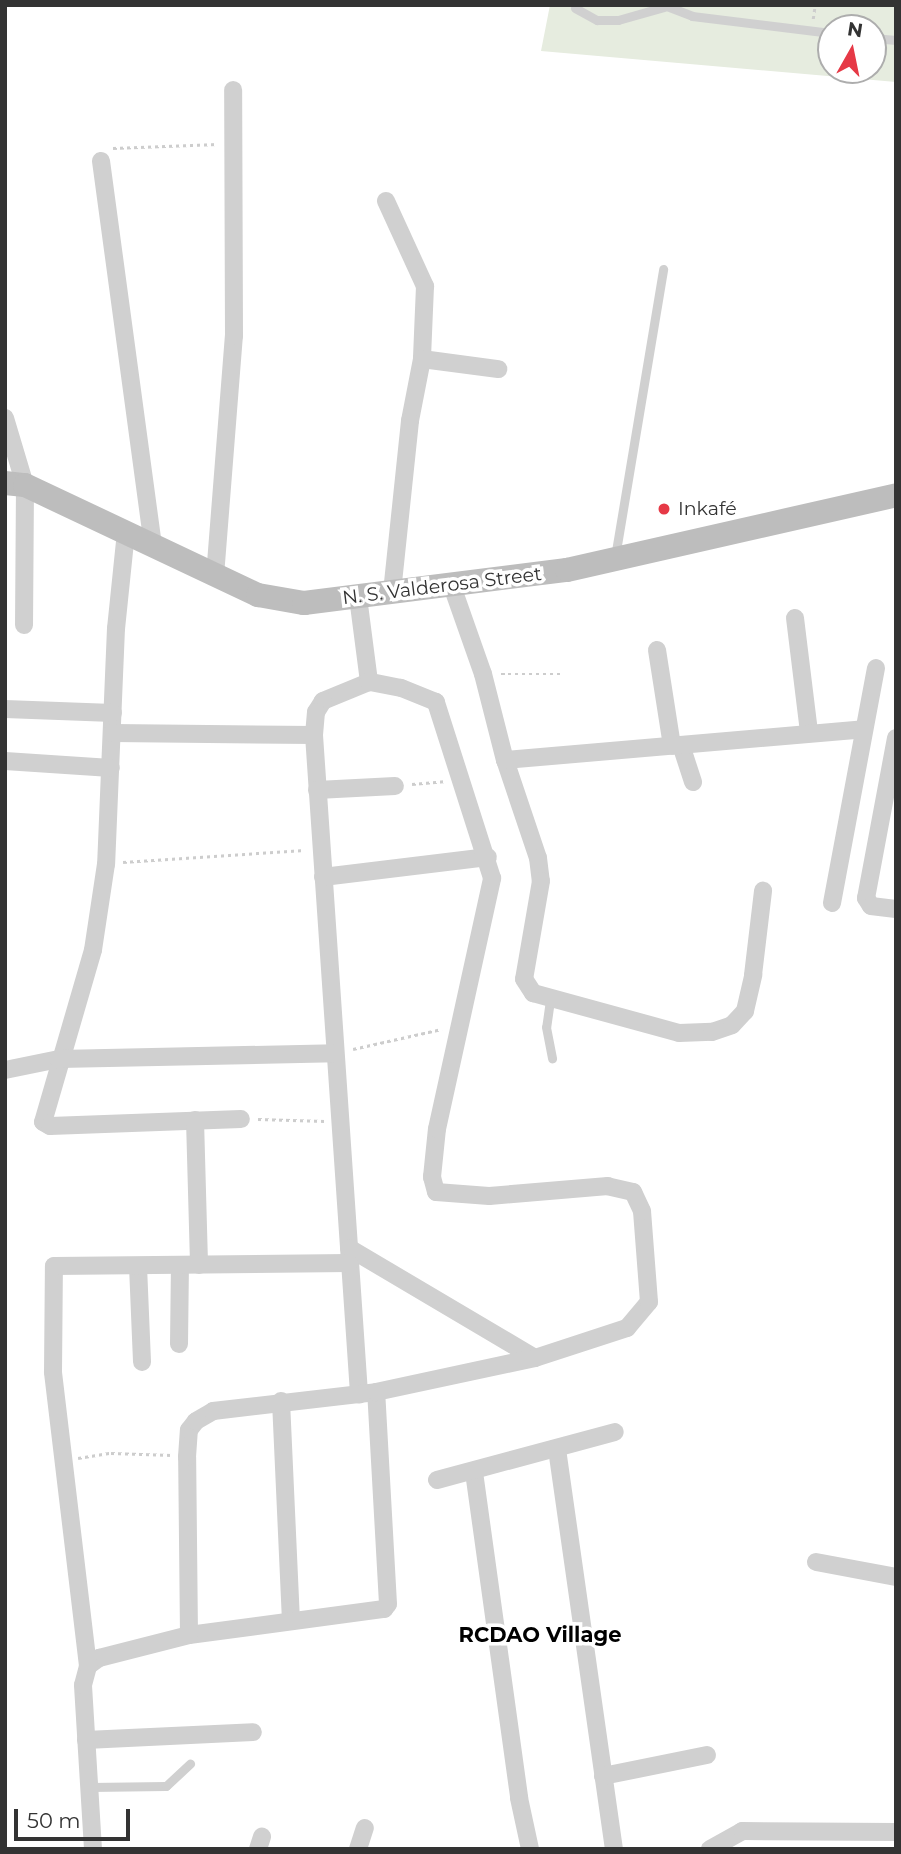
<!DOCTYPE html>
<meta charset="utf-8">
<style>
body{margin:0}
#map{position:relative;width:901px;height:1854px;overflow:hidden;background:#fff;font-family:Montserrat,sans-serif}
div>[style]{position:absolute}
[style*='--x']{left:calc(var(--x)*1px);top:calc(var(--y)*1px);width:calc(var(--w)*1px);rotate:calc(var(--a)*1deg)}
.green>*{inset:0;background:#e6ecdf}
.path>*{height:2.5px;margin-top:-1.25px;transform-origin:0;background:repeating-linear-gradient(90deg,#cdcdcd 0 3.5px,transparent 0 7px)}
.service>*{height:9px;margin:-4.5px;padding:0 4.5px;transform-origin:4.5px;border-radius:4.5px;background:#d0d0d0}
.minor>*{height:18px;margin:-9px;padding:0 9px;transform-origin:9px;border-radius:9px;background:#d0d0d0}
.secondary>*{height:24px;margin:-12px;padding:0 12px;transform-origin:12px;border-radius:12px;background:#bdbdbd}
.dots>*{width:19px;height:19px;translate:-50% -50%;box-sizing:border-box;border:4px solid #fff;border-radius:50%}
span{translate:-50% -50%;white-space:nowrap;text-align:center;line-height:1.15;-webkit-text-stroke:7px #fff;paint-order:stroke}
.poi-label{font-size:19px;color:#333}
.left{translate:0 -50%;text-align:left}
.street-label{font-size:19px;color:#333}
.neighbourhood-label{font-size:21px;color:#000;font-weight:700}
.frame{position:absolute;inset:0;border:7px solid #333;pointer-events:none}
.north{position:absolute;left:817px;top:14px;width:70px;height:70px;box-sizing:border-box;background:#fff;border:2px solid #adadad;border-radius:50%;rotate:9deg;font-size:19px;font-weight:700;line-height:28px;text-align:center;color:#333}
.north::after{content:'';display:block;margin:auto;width:24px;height:32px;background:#e63946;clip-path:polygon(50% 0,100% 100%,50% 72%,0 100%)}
.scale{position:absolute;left:14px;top:1809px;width:116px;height:32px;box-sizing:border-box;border:4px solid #333;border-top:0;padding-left:9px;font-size:21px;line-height:24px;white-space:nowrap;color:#333;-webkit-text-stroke:5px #fff;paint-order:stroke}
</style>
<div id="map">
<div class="green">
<div style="clip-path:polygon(evenodd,550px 5px,896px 5px,896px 82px,541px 51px,550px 5px,831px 28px,873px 28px,873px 70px,831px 70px,831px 28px)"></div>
</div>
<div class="path">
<div style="--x:813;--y:19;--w:14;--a:-82"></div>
<div style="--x:113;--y:148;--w:105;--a:-2.2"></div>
<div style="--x:501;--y:674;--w:59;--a:0"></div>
<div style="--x:412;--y:784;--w:32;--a:-5"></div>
<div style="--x:123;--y:862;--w:182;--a:-3.8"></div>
<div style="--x:353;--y:1049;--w:91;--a:-12.7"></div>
<div style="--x:258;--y:1119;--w:67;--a:1.7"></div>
<div style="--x:78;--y:1458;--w:33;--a:-9"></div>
<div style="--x:111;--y:1453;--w:61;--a:1.9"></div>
</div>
<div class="service">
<div style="--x:664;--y:5;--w:30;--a:21"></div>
<div style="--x:692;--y:16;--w:140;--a:7"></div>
<div style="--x:575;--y:8;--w:25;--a:29"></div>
<div style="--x:597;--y:20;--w:21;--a:0"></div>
<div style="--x:618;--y:20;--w:48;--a:-15.8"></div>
<div style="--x:873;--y:38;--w:23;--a:5"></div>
<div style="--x:615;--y:557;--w:292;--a:-80.5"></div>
<div style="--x:550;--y:1000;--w:27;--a:98"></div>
<div style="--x:546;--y:1027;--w:32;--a:79"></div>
<div style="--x:90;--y:1787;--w:76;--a:-0.8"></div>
<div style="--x:166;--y:1786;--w:33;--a:-43"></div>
</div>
<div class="minor">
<div style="--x:101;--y:161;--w:387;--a:82.3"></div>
<div style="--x:386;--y:201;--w:94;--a:65.4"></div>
<div style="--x:425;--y:286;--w:73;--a:92.4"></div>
<div style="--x:422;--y:359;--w:63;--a:101"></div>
<div style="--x:410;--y:421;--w:173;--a:96"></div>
<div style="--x:422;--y:359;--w:77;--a:7.5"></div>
<div style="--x:5;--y:418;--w:70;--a:73.4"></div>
<div style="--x:25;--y:485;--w:140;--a:90.4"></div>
<div style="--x:126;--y:532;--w:97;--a:95.9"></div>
<div style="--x:116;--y:628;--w:236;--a:92.4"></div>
<div style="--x:106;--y:864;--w:87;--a:98.6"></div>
<div style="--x:93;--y:950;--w:179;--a:106.2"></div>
<div style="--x:43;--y:1122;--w:8;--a:30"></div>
<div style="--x:50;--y:1126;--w:191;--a:-2.1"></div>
<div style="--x:215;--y:576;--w:241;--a:-85.5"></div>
<div style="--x:234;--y:336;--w:246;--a:-90.2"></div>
<div style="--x:452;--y:586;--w:93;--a:70.6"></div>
<div style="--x:483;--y:674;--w:89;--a:75.7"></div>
<div style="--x:505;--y:760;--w:103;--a:71.4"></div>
<div style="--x:538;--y:858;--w:23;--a:83"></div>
<div style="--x:541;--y:881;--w:99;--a:99.8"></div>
<div style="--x:524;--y:979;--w:17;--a:57"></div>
<div style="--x:533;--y:993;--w:151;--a:15.3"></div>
<div style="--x:679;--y:1033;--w:33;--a:-2"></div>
<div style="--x:712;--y:1032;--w:21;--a:-19"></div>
<div style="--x:732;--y:1025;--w:19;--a:-47"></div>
<div style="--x:745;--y:1011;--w:37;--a:-77"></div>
<div style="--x:753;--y:975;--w:85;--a:-83.2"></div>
<div style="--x:358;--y:597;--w:86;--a:82.6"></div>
<div style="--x:369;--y:682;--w:50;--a:157.6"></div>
<div style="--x:323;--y:701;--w:13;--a:122"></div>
<div style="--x:316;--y:712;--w:23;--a:95"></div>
<div style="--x:314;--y:735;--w:661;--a:86.09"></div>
<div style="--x:795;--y:618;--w:115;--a:83"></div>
<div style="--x:657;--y:650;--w:97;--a:81.1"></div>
<div style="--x:5;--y:709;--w:108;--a:2.1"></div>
<div style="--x:112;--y:733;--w:202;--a:0.6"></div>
<div style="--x:896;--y:738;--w:163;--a:100.6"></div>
<div style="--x:866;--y:898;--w:9;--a:58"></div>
<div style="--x:871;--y:906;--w:25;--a:7"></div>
<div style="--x:681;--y:745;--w:39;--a:72"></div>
<div style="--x:505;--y:760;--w:360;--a:-4.9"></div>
<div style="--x:5;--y:761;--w:106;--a:3.8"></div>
<div style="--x:317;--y:790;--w:78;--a:-2.9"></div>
<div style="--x:323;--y:877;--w:166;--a:-6.9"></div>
<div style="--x:832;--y:903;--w:239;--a:-79.4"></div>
<div style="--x:5;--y:1070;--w:55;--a:-11.5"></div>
<div style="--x:59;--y:1059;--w:276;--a:-1.2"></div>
<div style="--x:195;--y:1120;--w:145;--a:88.4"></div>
<div style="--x:349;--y:1248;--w:216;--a:30.6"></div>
<div style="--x:138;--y:1266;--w:96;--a:87.6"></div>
<div style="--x:179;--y:1344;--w:78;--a:-89.3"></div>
<div style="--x:281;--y:1401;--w:218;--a:87.4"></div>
<div style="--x:557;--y:1449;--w:404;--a:81.9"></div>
<div style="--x:474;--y:1472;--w:329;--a:82.1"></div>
<div style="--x:519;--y:1798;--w:52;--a:77.8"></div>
<div style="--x:437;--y:1480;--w:184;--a:-15.1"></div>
<div style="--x:816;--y:1562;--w:81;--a:10.6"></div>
<div style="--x:189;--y:1635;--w:197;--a:-7.6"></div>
<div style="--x:384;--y:1609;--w:6;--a:-51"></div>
<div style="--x:388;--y:1604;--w:212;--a:-93.2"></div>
<div style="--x:88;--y:1666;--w:14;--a:-36"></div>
<div style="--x:99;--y:1658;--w:93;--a:-14.3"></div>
<div style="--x:189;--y:1635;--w:178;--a:-90.6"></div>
<div style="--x:187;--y:1457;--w:27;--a:-86"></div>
<div style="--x:189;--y:1430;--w:11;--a:-52"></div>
<div style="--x:196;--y:1421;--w:20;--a:-30"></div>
<div style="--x:213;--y:1411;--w:164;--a:-6.6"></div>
<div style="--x:376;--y:1392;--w:163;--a:-12.1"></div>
<div style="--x:535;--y:1358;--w:97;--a:-18.1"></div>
<div style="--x:627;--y:1328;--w:34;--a:-50"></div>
<div style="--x:649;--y:1302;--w:91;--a:-94.4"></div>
<div style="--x:642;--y:1211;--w:21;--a:-115"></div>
<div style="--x:633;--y:1192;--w:26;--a:-167"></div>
<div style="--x:608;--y:1186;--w:119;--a:175.2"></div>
<div style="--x:489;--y:1196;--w:53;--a:-175.7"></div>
<div style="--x:436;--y:1192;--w:16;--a:-105"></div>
<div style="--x:432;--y:1177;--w:48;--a:-84.1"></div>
<div style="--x:437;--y:1129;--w:257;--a:-77.6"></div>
<div style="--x:492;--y:878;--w:185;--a:-107.7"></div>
<div style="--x:436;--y:702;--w:38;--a:-158"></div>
<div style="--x:401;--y:688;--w:33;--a:-169"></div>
<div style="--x:86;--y:1740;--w:167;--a:-2.7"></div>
<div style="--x:603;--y:1776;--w:106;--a:-11.4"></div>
<div style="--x:93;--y:1849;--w:164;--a:-93.5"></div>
<div style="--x:83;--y:1685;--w:20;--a:-75"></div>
<div style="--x:88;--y:1666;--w:296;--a:-96.8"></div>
<div style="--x:53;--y:1372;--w:106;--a:-89.5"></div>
<div style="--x:54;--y:1266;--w:295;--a:-0.6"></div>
<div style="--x:258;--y:1849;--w:13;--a:-72"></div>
<div style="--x:358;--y:1849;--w:22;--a:-72"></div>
<div style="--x:710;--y:1849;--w:37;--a:-29"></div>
<div style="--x:742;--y:1831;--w:154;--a:0.4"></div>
</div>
<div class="secondary">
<div style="--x:5;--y:483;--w:20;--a:6"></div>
<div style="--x:25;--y:485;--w:258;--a:25.3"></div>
<div style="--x:258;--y:595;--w:47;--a:9.9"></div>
<div style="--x:304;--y:603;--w:265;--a:-7.2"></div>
<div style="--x:567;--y:570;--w:337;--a:-12.8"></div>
</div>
<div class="dots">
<div style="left:664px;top:509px;background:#e63946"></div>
</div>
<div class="poi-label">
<span class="left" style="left:678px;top:509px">Inkafé</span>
</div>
<div class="street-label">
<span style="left:442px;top:586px;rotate:-7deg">N. S. Valderosa Street</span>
</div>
<div class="neighbourhood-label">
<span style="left:540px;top:1635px">RCDAO Village</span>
</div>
<div class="frame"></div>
<div class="north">N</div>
<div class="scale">50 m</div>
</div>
